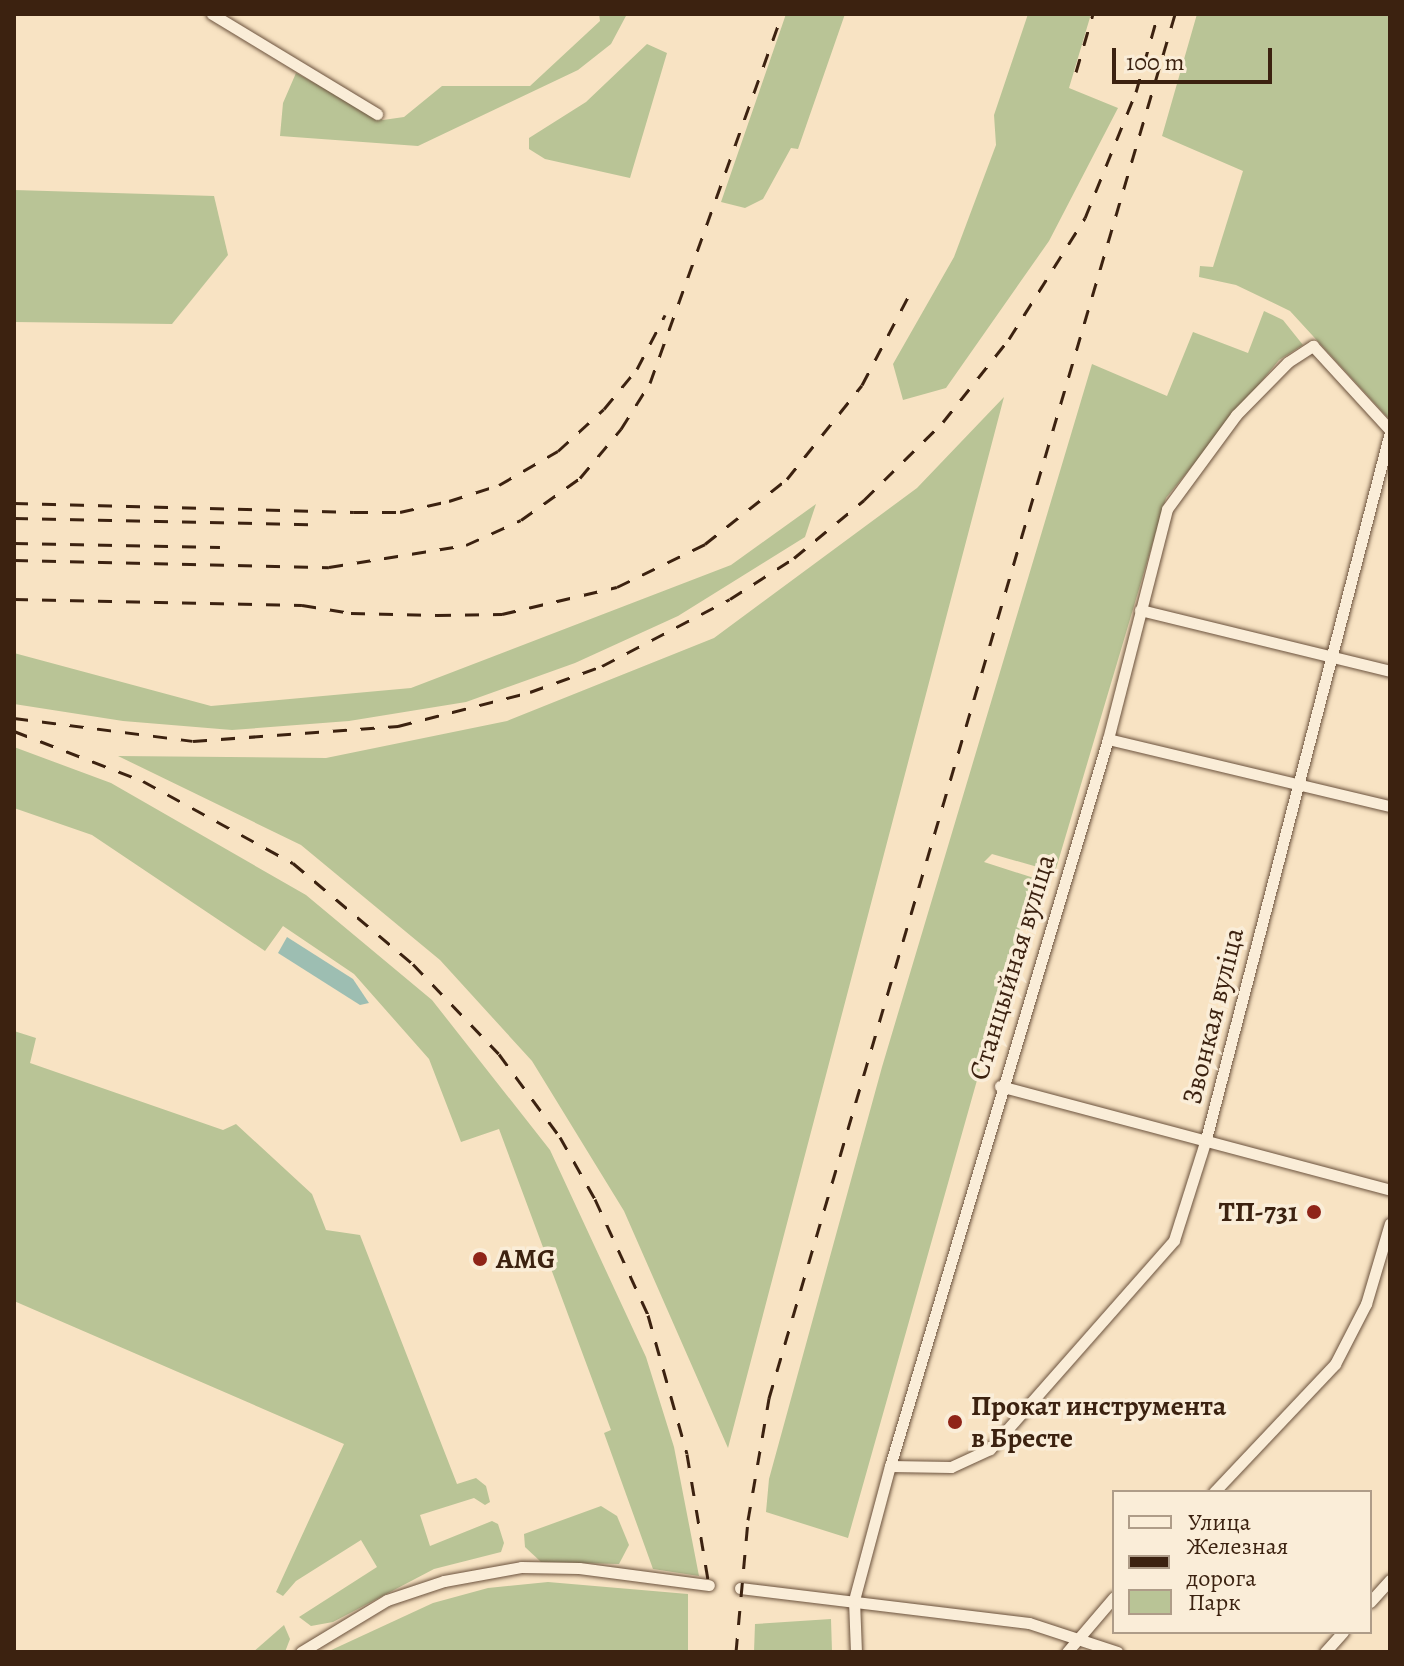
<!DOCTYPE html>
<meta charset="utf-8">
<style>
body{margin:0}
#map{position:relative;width:1404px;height:1666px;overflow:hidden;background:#f8e3c3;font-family:Alegreya,serif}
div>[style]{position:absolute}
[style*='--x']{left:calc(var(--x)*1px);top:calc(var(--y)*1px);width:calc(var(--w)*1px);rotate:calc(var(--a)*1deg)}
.green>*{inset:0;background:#b9c496}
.water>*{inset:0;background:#9dbeb2}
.roads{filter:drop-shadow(0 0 2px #6b523d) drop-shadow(0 0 2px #6b523d)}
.street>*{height:11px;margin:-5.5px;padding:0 5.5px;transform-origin:5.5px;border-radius:5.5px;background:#faedd8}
.rail>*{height:3px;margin-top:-1.5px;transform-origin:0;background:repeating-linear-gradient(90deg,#3c2210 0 14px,transparent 0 28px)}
.dots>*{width:22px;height:22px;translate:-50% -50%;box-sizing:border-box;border:4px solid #faedd8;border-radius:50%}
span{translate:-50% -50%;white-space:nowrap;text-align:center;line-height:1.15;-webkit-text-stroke:7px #faedd8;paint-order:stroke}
.street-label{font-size:28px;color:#3c2210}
.poi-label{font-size:28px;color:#3c2210;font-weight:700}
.right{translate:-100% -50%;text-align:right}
.left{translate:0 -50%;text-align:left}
.frame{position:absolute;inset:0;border:16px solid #3c2210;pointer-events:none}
.legend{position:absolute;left:1112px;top:1490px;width:260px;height:144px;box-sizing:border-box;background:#faedd8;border:2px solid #ae9c88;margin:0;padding:10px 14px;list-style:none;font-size:24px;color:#3c2210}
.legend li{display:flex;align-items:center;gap:16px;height:40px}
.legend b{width:40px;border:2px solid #ae9c88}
.scale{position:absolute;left:1112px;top:48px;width:160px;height:36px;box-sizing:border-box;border:4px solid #3c2210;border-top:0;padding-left:10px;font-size:24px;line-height:28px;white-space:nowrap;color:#3c2210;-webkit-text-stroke:6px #faedd8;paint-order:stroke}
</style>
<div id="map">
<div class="green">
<div style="clip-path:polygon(599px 14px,627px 14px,611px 44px,578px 70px,418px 146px,280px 136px,283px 103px,296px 73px,383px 120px,404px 117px,442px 86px,530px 86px,600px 21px)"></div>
<div style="clip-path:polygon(786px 14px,845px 14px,798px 149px,791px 148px,763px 199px,745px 208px,721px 202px)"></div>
<div style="clip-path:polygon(1028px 14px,1091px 14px,1069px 88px,1118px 108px,1049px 241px,946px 388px,903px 400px,893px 364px,954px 257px,996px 145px,994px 115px)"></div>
<div style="clip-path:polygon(1197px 14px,1390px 14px,1390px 420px,1290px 311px,1236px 285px,1199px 277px,1200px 266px,1213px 267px,1243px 171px,1162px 136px)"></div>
<div style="clip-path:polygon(647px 44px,667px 53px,630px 178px,545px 159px,529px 149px,529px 138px,586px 102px)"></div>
<div style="clip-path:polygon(14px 190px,214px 196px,228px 255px,172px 324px,14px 322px)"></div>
<div style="clip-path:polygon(1264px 311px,1283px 320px,1303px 345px,1279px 360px,1166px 498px,1055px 872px,992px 854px,984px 862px,1034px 878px,848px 1538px,766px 1512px,769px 1479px,882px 1067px,1092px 364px,1167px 396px,1193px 332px,1248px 353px)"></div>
<div style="clip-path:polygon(1004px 397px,728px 1448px,624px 1211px,532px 1061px,440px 960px,301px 845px,118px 756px,326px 758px,507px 721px,714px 638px,917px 488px)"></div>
<div style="clip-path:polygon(816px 504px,805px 537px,678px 616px,575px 663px,466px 702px,349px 721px,232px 730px,123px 721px,14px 704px,14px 653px,211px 706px,411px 688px,731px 565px)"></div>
<div style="clip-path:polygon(14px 747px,111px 783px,306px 895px,432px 1000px,550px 1150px,646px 1357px,674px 1447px,699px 1576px,653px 1569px,604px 1433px,611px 1430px,499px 1129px,461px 1142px,429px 1059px,354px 974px,283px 926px,265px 951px,92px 835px,14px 808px)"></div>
<div style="clip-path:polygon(14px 1031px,36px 1038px,30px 1063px,223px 1130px,236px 1124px,312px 1194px,326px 1230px,360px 1235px,457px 1484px,476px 1478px,486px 1486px,490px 1502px,485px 1505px,474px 1498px,420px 1515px,430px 1546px,492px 1521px,498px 1524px,504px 1543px,501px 1552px,434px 1569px,333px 1622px,311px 1626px,299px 1617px,377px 1567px,361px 1540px,296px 1581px,283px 1596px,276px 1592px,344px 1444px,14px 1301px)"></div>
<div style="clip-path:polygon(601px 1506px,617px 1516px,629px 1545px,619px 1564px,541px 1562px,525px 1547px,524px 1534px)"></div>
<div style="clip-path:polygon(548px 1582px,688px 1594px,688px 1652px,327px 1652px,433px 1603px,488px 1588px)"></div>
<div style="clip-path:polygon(831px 1619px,832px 1652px,754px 1652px,755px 1624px)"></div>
<div style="clip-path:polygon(284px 1625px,290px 1639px,285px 1652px,253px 1652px)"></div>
</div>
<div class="water">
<div style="clip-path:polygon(287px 937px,353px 979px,369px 1003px,360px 1005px,278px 953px)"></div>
</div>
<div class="roads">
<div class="street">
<div style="--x:212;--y:14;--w:193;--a:31.2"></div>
<div style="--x:1140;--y:610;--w:257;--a:13.7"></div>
<div style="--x:1108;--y:739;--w:290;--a:13.4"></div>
<div style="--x:1000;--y:1086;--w:404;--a:14.9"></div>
<div style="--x:890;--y:1466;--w:61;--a:0.9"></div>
<div style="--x:951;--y:1467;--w:43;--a:-24.8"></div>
<div style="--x:990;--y:1449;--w:278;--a:-48.6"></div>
<div style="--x:1174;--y:1240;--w:106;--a:-72.4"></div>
<div style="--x:1206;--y:1139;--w:731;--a:-75.41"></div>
<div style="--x:1214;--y:1492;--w:176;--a:-46.6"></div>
<div style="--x:1335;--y:1364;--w:68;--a:-62.7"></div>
<div style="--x:1366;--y:1304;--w:84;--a:-73.5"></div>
<div style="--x:740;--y:1588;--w:291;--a:6.9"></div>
<div style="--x:1029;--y:1623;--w:93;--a:18.2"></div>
<div style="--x:1370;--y:1602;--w:30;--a:-48"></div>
<div style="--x:301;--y:1652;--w:100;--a:-31.2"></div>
<div style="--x:387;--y:1600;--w:60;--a:-18.4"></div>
<div style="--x:444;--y:1581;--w:78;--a:-10.3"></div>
<div style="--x:521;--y:1567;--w:58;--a:1"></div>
<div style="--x:579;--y:1568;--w:131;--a:7.5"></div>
<div style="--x:856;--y:1652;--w:52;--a:-92.2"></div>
<div style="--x:854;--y:1600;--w:139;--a:-75"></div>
<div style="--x:890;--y:1466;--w:759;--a:-73.31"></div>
<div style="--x:1108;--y:739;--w:237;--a:-75.6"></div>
<div style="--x:1167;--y:509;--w:117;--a:-53.7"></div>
<div style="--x:1236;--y:415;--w:74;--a:-45.5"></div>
<div style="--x:1288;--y:362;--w:30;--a:-33"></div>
<div style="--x:1313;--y:346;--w:114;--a:47.5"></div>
<div style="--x:1067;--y:1652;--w:72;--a:-49.5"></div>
<div style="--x:1325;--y:1652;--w:27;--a:-48"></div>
</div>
</div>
<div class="rail">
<div style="--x:1076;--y:72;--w:60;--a:-73.7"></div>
<div style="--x:14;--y:503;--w:340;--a:1.5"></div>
<div style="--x:354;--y:512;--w:46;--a:0"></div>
<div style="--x:400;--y:512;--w:50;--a:-12.7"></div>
<div style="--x:449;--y:501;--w:52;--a:-17.7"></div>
<div style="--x:499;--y:485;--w:68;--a:-30"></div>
<div style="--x:558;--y:451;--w:62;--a:-42.4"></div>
<div style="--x:604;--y:409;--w:52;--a:-50.5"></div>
<div style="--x:637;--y:369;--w:61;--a:-62.6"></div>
<div style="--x:14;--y:518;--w:295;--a:1.2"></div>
<div style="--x:14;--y:543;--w:206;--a:1.1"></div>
<div style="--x:14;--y:560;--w:315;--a:1.3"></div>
<div style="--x:329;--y:567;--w:139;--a:-9.1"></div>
<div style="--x:466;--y:545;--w:60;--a:-24.4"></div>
<div style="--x:521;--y:520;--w:72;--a:-35.4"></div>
<div style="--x:580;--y:478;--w:64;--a:-50.1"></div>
<div style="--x:621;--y:429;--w:54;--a:-57.8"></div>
<div style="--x:650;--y:383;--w:392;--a:-70.3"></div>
<div style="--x:14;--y:599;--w:288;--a:1.2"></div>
<div style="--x:302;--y:605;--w:50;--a:9.3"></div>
<div style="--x:351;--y:613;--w:86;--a:1.3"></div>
<div style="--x:437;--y:615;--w:65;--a:-0.9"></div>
<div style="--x:502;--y:614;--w:118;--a:-13.2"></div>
<div style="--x:617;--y:587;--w:98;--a:-26"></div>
<div style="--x:705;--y:544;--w:105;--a:-38.4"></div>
<div style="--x:787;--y:479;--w:120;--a:-51.4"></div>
<div style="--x:862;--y:385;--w:104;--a:-62.4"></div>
<div style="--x:14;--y:718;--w:180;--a:7.3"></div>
<div style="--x:193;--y:741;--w:206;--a:-4.2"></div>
<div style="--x:398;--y:726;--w:136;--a:-14.4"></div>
<div style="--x:530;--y:692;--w:77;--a:-19.9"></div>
<div style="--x:602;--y:666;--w:144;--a:-27.6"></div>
<div style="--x:730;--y:599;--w:76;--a:-32.6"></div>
<div style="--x:794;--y:558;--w:91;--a:-39.6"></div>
<div style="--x:864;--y:500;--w:111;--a:-44.6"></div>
<div style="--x:943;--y:422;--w:106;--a:-51.5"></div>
<div style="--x:1009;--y:339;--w:143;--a:-57.9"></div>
<div style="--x:1085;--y:218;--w:136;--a:-68"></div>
<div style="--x:1136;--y:92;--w:81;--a:-74.2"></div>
<div style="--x:14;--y:731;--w:138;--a:21.2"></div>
<div style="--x:143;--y:781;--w:171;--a:28.7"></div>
<div style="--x:293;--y:863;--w:157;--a:40.1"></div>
<div style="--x:413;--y:964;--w:124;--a:46.3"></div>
<div style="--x:499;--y:1054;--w:103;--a:53.7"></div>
<div style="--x:560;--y:1137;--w:71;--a:60.6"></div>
<div style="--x:595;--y:1199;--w:128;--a:65.4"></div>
<div style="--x:648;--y:1315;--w:144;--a:74.3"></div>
<div style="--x:687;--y:1454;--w:133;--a:80.5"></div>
<div style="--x:736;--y:1652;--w:133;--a:-84.8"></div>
<div style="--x:748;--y:1520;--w:124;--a:-80.2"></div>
<div style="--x:769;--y:1398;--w:1442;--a:-73.65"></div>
</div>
<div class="dots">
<div style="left:1314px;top:1212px;background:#8f2418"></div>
<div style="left:480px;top:1259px;background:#8f2418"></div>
<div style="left:955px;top:1422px;background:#8f2418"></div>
</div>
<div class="street-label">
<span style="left:1012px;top:967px;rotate:-73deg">Станцыйная вуліца</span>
<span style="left:1213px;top:1016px;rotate:-76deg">Звонкая вуліца</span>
</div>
<div class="poi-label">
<span class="right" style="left:1298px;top:1212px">ТП-731</span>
<span class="left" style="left:496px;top:1259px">AMG</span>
<span class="left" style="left:971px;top:1422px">Прокат инструмента<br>в Бресте</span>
</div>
<div class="frame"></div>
<ul class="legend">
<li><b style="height:10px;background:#faedd8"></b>Улица</li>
<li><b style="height:10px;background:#3c2210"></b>Железная дорога</li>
<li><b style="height:22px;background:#b9c496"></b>Парк</li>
</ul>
<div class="scale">100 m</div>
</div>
